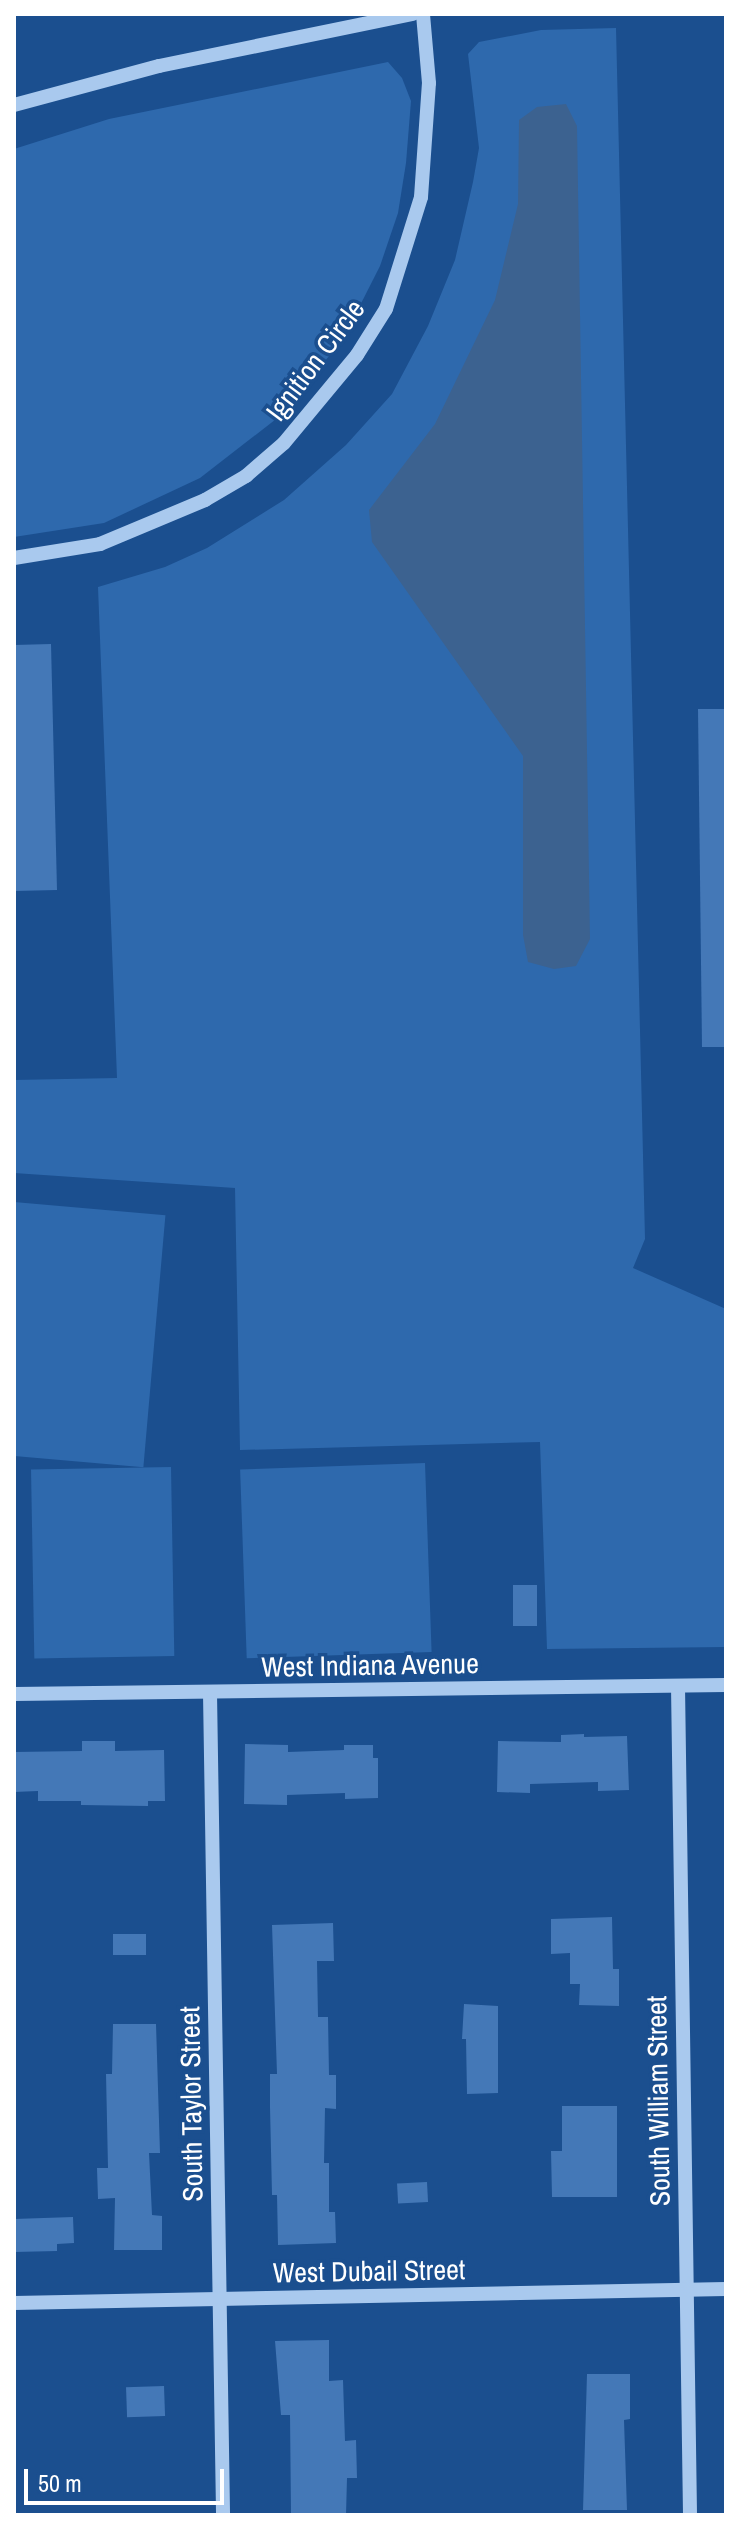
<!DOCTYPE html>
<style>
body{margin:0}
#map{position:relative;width:740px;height:2529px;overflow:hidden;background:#1b4f8f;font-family:"Archivo Narrow",sans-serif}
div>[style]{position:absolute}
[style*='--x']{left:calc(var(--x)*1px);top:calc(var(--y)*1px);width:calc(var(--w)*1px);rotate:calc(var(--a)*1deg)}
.green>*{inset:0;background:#2e69ad;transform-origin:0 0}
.water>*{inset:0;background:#3c6290}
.building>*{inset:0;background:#4478b7;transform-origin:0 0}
.minor>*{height:14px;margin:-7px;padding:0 7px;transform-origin:7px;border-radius:7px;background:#a9c9ee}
span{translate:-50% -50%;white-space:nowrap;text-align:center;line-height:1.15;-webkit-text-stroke:7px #1b4f8f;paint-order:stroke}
.street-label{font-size:28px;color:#fff}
.frame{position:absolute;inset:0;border:16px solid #fff;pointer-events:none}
.scale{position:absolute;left:24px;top:2469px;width:200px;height:36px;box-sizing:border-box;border:4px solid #fff;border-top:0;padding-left:10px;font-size:24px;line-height:28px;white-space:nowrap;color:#fff;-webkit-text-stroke:6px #1b4f8f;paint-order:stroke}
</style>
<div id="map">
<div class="green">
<div style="clip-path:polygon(616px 28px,645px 1239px,633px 1268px,726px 1309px,726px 1647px,547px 1649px,540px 1442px,240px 1450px,235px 1188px,14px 1173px,14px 1080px,117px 1078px,98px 587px,165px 567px,207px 548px,284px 500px,346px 445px,392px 394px,428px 326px,455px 260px,473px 182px,479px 148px,468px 54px,479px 42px,541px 30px)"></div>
<div style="clip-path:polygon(388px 62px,402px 78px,411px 101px,406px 163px,398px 213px,380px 266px,343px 339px,280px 416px,200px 478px,104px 523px,14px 537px,14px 149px,109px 119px)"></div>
<div style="left:14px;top:1202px;width:152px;height:253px;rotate:5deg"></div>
<div style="left:425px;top:1463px;width:189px;height:185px;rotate:88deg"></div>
<div style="left:171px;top:1467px;width:189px;height:140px;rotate:89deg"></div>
</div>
<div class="water">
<div style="clip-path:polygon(566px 104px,577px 126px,590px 939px,576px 966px,554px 969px,528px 962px,523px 935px,523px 756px,372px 542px,369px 510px,435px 424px,495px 300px,518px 204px,519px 120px,537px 107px)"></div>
</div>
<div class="building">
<div style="clip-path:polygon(51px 644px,57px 890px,14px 891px,14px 645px)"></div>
<div style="clip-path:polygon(698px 709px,726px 709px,726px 1047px,702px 1047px)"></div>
<div style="left:537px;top:1585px;width:41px;height:24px;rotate:90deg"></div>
<div style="clip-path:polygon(584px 1734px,584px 1737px,627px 1736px,629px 1790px,598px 1791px,598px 1782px,530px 1784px,530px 1793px,497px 1792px,498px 1741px,561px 1742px,561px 1735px)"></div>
<div style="clip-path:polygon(82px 1741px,115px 1741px,115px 1751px,164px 1750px,165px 1801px,148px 1801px,148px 1806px,81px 1805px,81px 1801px,38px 1801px,38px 1791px,14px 1792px,14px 1752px,82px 1751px)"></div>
<div style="clip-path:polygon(245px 1744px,288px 1745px,288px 1752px,344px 1750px,344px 1745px,373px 1745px,373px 1758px,378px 1758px,378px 1798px,345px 1799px,345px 1793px,287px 1795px,287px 1805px,244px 1804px)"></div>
<div style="clip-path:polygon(612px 1917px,613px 1969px,619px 1969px,619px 2006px,579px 2005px,580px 1984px,570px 1984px,570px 1953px,551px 1954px,551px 1919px)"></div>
<div style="clip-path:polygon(333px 1923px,334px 1961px,317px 1961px,318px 2017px,328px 2017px,329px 2075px,336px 2075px,336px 2109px,325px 2108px,324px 2163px,329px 2163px,329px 2212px,335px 2212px,336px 2243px,278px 2245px,277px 2195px,272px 2195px,270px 2107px,270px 2074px,277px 2074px,272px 1925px)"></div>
<div style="left:146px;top:1934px;width:21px;height:33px;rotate:90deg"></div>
<div style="clip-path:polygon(464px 2004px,498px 2006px,498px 2093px,467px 2094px,466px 2039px,462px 2039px)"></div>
<div style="clip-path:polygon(113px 2024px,156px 2024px,160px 2153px,149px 2153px,152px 2215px,162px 2216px,162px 2250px,114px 2250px,115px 2198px,98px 2199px,97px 2168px,108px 2168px,106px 2074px,112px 2074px)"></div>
<div style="clip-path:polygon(562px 2106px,617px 2106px,617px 2197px,552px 2197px,551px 2151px,562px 2151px)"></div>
<div style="left:427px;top:2182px;width:20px;height:30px;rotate:87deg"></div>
<div style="clip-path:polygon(73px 2217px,74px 2243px,57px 2244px,57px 2251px,14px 2252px,14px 2219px)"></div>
<div style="clip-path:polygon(329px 2340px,329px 2381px,343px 2380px,345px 2441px,356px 2440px,357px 2478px,347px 2478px,346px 2515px,291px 2515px,290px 2415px,281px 2415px,275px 2341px)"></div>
<div style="clip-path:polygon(587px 2374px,630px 2374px,630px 2419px,624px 2420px,627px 2510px,583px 2510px)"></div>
<div style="left:164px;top:2386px;width:30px;height:38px;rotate:88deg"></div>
</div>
<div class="minor">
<div style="--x:14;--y:105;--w:150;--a:-15.1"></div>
<div style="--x:159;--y:66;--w:259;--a:-11.6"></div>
<div style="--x:14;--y:558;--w:87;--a:-9.2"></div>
<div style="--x:100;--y:544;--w:114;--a:-22.7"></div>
<div style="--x:205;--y:500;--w:48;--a:-30.3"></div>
<div style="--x:246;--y:476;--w:50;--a:-41"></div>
<div style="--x:284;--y:443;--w:114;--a:-50.3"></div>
<div style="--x:357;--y:355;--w:54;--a:-57.8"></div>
<div style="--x:386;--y:309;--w:117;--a:-72.6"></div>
<div style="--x:421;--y:197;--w:114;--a:-86"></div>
<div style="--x:429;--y:83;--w:69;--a:-95"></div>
<div style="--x:678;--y:1686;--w:829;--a:89.17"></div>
<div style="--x:210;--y:1693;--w:822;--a:89.09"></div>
<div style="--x:14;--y:1694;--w:712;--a:-0.72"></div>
<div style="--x:14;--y:2303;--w:712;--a:-1.13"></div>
</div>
<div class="street-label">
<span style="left:315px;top:360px;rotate:-53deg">Ignition Circle</span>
<span style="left:370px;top:1665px;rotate:-1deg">West Indiana Avenue</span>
<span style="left:658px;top:2101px;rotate:-91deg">South William Street</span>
<span style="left:191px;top:2104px;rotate:-91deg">South Taylor Street</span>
<span style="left:369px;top:2271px;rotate:-1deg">West Dubail Street</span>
</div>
<div class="frame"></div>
<div class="scale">50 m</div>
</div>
